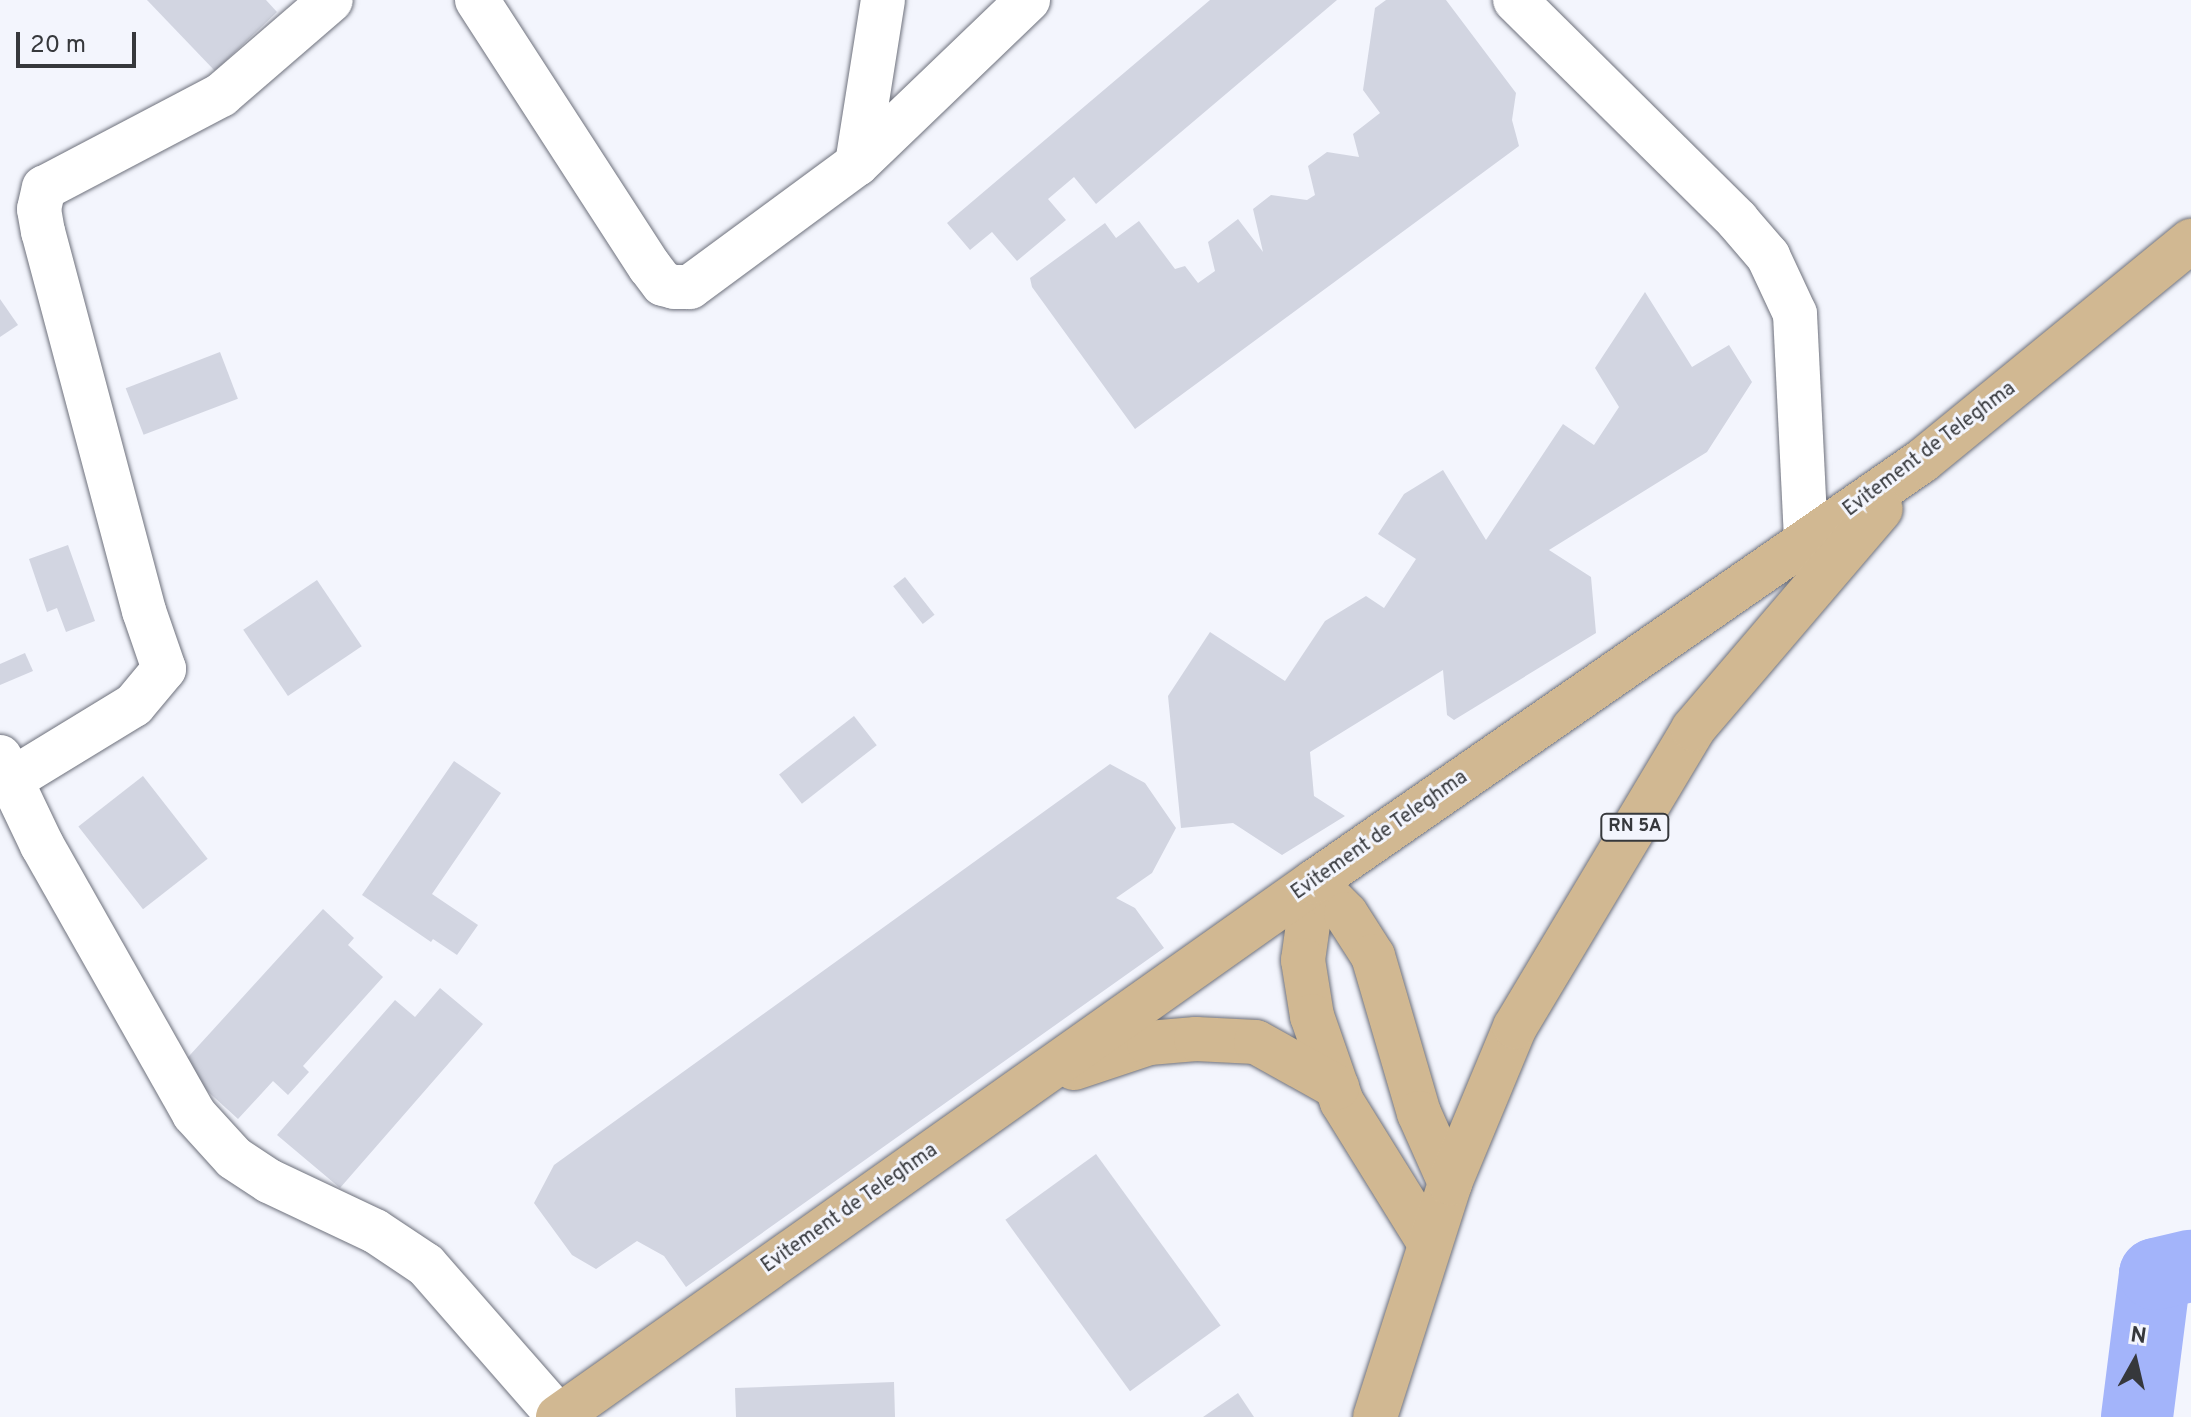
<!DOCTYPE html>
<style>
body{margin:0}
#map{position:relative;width:2191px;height:1417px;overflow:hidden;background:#f3f5fd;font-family:Overpass,sans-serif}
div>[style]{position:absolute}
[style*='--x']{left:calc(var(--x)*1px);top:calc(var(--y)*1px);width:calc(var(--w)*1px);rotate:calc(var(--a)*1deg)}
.river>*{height:72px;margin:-36px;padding:0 36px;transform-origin:36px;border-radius:36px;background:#a3b4fa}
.building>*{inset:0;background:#d2d5e1;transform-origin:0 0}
.roads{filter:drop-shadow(0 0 2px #6e717c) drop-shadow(0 0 2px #6e717c)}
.minor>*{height:44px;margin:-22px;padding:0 22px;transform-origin:22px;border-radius:22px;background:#fff}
.major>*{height:44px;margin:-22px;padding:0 22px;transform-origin:22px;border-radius:22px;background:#d1b892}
span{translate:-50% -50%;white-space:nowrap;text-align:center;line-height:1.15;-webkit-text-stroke:6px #f3f5fd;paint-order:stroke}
.shield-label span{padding:2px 6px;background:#f3f5fd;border:2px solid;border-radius:6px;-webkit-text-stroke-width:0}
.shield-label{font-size:18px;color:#36383c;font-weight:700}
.street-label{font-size:20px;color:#36383c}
.north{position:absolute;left:2095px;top:1321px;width:80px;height:80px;-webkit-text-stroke:6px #f3f5fd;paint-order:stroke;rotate:8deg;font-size:22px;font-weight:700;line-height:32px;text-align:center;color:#36383c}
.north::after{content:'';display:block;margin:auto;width:28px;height:36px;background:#36383c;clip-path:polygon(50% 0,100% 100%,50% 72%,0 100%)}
.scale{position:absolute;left:16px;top:32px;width:120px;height:36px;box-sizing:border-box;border:4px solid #36383c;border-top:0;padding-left:10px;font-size:24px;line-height:28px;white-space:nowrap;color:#36383c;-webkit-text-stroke:6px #f3f5fd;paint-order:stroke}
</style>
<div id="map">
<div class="river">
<div style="--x:2137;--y:1417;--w:144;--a:-82.8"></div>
<div style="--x:2155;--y:1274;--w:37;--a:-13"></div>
</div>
<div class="building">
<div style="clip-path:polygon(147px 0,266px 0,277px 12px,215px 71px)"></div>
<div style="clip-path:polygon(1210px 0,1337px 0,1096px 204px,1074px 177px,1048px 199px,1066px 220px,1017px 261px,992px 232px,970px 250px,947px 223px)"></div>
<div style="clip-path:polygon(1386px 0,1446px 0,1516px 93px,1512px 120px,1519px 146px,1135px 429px,1032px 287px,1030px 278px,1105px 223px,1116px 238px,1139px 221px,1175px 269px,1185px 266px,1198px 283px,1215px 271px,1208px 242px,1238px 219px,1263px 252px,1253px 209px,1271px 195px,1307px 200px,1315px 195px,1308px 166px,1327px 152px,1359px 157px,1353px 134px,1380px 113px,1363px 90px,1375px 8px)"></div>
<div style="clip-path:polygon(1645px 292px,1692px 367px,1729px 345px,1752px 382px,1707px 452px,1549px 550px,1591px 577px,1596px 633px,1454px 720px,1447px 715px,1443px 670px,1310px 752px,1314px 796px,1345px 816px,1282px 855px,1233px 823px,1181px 828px,1168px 696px,1210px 632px,1285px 681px,1325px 621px,1366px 596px,1384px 608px,1416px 559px,1378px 534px,1404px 494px,1443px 470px,1486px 540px,1563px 424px,1594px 445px,1619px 407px,1595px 368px)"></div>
<div style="clip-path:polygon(0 299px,18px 325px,0 337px)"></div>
<div style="left:220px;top:352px;width:50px;height:101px;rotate:69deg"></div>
<div style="clip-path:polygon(68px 545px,95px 621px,66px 632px,57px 608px,47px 612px,29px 559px)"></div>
<div style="left:905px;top:577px;width:48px;height:15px;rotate:52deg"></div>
<div style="left:317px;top:580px;width:80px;height:89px;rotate:56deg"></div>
<div style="clip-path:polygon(25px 653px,33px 671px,0 685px,0 664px)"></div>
<div style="left:854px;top:716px;width:37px;height:95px;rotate:52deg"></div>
<div style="clip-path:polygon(454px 761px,501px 793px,432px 894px,478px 925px,457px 955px,433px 939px,431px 942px,362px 895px)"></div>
<div style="clip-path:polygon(1110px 764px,1145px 783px,1176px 828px,1152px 873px,1116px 898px,1135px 908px,1164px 948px,686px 1287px,664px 1256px,637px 1241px,596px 1269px,572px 1255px,534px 1203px,554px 1165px)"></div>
<div style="left:143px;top:776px;width:105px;height:82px;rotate:52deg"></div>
<div style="clip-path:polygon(323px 909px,354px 938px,348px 945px,383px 977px,303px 1066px,309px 1072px,288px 1095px,273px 1081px,238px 1119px,180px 1066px)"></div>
<div style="clip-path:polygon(440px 988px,483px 1024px,340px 1188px,277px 1135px,395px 1000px,415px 1017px)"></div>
<div style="left:1096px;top:1154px;width:212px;height:112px;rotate:54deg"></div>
<div style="clip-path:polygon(894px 1382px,895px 1417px,736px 1417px,735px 1388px)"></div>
<div style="clip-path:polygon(1238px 1393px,1254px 1417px,1203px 1417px)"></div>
</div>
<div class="roads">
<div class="minor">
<div style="--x:477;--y:0;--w:318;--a:57.1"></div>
<div style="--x:650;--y:267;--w:21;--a:53"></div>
<div style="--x:663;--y:284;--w:11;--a:15"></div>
<div style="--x:674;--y:287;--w:16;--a:0"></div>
<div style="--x:690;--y:287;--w:207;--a:-36.4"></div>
<div style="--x:857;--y:164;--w:237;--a:-43.8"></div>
<div style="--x:1515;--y:0;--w:313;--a:44.7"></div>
<div style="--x:1737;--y:220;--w:48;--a:49.3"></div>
<div style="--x:1768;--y:256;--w:64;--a:65"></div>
<div style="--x:1795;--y:314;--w:228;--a:87.2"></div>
<div style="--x:857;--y:164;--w:166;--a:-81"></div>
<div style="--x:0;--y:757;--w:98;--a:64.5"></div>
<div style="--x:42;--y:845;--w:309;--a:60.5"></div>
<div style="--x:194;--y:1114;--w:59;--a:47.7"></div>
<div style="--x:234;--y:1158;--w:42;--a:33.3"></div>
<div style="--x:269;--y:1181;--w:117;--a:25.3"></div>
<div style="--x:375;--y:1231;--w:61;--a:33.7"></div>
<div style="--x:426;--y:1265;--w:202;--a:48.8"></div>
<div style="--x:11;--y:780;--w:144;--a:-31.4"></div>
<div style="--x:134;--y:705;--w:47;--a:-50.2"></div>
<div style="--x:164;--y:669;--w:61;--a:-109"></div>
<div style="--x:144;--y:611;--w:392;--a:-104.9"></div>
<div style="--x:43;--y:232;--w:23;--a:-100"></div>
<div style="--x:39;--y:209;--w:22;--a:-77"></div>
<div style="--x:44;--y:188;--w:200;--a:-27.7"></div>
<div style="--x:221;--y:95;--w:145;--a:-40.8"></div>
</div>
<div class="major">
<div style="--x:1314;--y:882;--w:79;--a:98"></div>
<div style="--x:1303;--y:960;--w:57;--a:80.9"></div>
<div style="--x:1312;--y:1016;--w:91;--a:70.8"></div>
<div style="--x:1342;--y:1102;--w:167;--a:58.2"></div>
<div style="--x:1314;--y:882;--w:45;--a:45"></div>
<div style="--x:1346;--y:914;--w:50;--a:57.3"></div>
<div style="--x:1373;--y:956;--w:164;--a:73.7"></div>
<div style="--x:1419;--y:1113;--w:77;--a:66.1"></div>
<div style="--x:1074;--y:1068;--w:79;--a:-18.4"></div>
<div style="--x:1149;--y:1043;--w:47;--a:-4.9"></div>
<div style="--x:1196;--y:1039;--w:60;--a:2.9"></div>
<div style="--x:1256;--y:1042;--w:93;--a:29.1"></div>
<div style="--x:558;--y:1417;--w:926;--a:-35.29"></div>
<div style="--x:1314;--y:882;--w:740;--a:-34.7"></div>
<div style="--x:1922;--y:461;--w:348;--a:-39.3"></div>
<div style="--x:1375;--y:1417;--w:246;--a:-72.2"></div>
<div style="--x:1450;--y:1183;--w:169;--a:-67.4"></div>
<div style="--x:1515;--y:1027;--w:347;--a:-59.1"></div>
<div style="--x:1693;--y:729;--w:289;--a:-49.5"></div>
</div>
</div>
<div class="shield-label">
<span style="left:1635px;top:827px">RN 5A</span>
</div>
<div class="street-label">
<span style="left:1930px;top:450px;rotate:-37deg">Evitement de Teleghma</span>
<span style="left:1380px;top:836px;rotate:-35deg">Evitement de Teleghma</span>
<span style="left:850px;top:1209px;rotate:-35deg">Evitement de Teleghma</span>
</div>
<div class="north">N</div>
<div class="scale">20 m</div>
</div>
